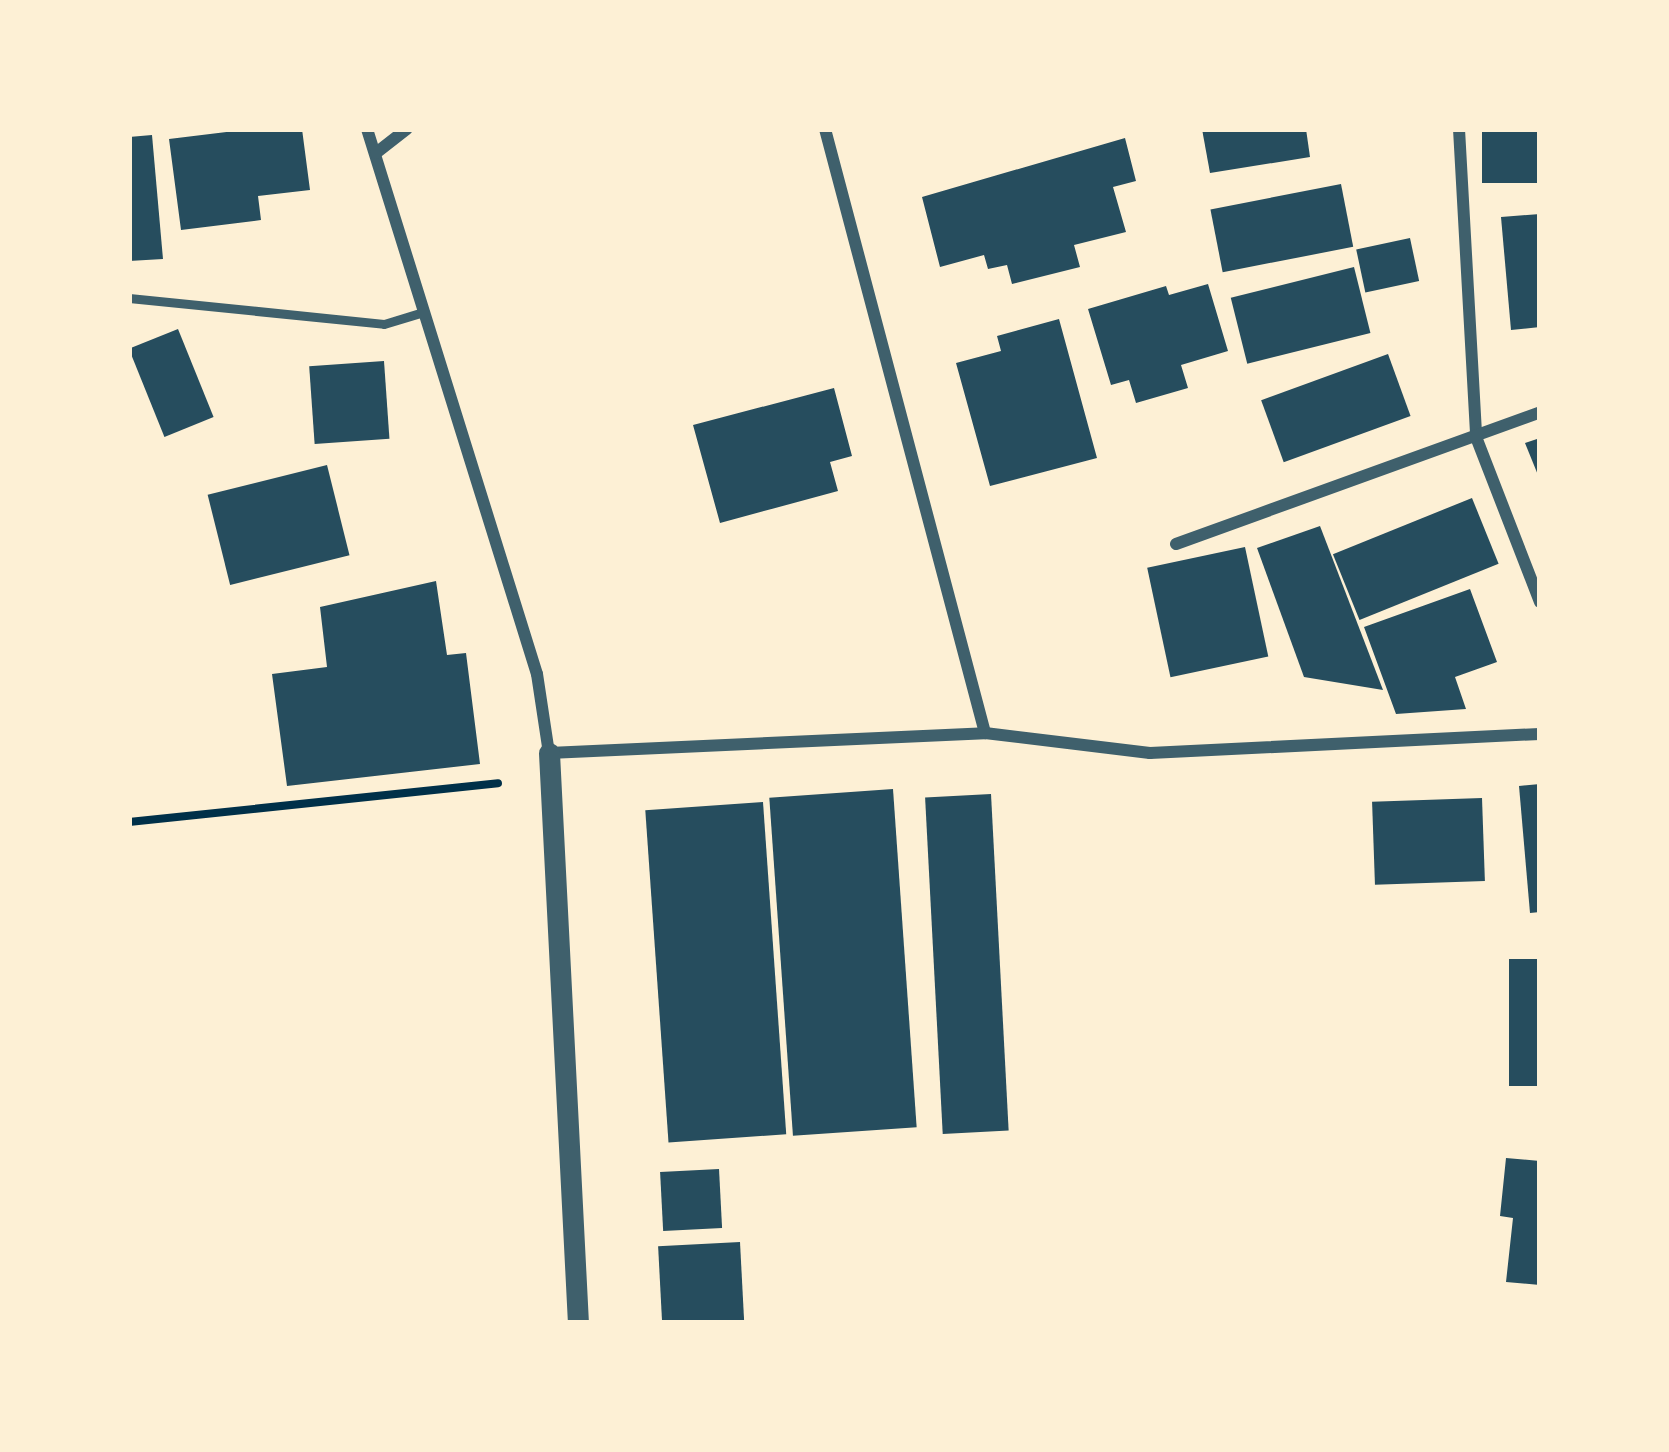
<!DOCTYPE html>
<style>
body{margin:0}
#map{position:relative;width:1669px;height:1452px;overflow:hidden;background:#fdf0d5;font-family:Mulish,sans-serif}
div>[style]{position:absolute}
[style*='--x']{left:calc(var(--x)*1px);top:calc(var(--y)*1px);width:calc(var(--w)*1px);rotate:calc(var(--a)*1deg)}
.building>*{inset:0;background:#264d5e;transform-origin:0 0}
.path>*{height:8px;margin:-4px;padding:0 4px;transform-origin:4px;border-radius:4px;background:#003049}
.service>*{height:9px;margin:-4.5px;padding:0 4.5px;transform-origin:4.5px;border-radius:4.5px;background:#3f606c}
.minor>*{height:12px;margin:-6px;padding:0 6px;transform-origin:6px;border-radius:6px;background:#3f606c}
.tertiary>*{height:21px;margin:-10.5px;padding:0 10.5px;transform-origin:10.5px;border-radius:10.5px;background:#3f606c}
span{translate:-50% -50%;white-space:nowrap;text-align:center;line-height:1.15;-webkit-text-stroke:9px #fdf0d5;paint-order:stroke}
.frame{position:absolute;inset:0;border:132px solid #fdf0d5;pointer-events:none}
</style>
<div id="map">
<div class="building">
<div style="clip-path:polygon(251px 129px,302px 129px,310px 190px,258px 196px,261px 220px,181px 230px,169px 139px)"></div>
<div style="clip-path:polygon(1202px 129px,1306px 129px,1310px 157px,1210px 173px)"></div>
<div style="left:1482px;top:129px;width:58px;height:54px"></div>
<div style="clip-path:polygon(152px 135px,163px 259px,129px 261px,129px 137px)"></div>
<div style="clip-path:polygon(1125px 138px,1136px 181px,1113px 187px,1126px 232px,1074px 245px,1080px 267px,1012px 284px,1007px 265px,988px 269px,984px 255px,940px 267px,922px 197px)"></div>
<div style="left:1341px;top:184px;width:64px;height:133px;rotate:79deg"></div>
<div style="clip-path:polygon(1540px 214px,1540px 327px,1511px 330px,1501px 217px)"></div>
<div style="left:1410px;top:238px;width:44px;height:55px;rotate:78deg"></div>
<div style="left:1354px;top:267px;width:68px;height:127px;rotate:76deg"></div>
<div style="clip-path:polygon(1208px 284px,1228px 351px,1181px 365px,1188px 388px,1136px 403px,1129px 380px,1111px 385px,1088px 309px,1166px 286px,1169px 295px)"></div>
<div style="clip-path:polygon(1059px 319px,1097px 458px,990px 486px,956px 363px,1001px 351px,997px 336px)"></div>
<div style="left:178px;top:329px;width:95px;height:53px;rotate:68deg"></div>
<div style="left:1388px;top:354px;width:66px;height:135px;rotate:70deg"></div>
<div style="left:384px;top:361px;width:78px;height:75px;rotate:86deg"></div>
<div style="clip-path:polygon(834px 388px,852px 456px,830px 462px,838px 491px,720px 523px,693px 425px)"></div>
<div style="clip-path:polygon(1540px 438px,1540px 480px,1525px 443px)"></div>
<div style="left:327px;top:465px;width:93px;height:123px;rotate:76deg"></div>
<div style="left:1472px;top:498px;width:71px;height:150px;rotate:68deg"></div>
<div style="clip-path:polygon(1320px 526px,1383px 690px,1304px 677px,1257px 548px)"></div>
<div style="left:1245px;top:547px;width:112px;height:100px;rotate:78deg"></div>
<div style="clip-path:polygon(436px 581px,447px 655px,466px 653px,480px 764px,287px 786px,272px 674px,327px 667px,320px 607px)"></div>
<div style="clip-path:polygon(1470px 589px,1497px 662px,1455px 677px,1466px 709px,1396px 714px,1364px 627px)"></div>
<div style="clip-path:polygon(1540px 784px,1540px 912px,1530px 913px,1519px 786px)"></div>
<div style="left:893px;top:789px;width:339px;height:124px;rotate:86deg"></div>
<div style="left:991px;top:794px;width:337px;height:66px;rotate:87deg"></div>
<div style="left:1482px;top:798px;width:83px;height:110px;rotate:88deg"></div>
<div style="left:763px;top:802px;width:333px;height:118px;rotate:86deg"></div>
<div style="left:1540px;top:959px;width:127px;height:31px;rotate:90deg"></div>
<div style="clip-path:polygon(1506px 1158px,1540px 1161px,1540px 1285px,1506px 1282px,1513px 1218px,1500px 1216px)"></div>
<div style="left:719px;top:1169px;width:59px;height:59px;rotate:87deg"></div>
<div style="left:740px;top:1242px;width:81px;height:82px;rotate:87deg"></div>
</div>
<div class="path">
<div style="--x:129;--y:822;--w:371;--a:-6"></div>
</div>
<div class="service">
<div style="--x:129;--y:298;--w:256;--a:5.8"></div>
<div style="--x:384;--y:324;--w:39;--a:-17"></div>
</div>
<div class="minor">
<div style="--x:367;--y:129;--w:571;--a:72.68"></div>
<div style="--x:537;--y:674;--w:80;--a:81.4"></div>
<div style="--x:549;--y:753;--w:436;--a:-2.6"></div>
<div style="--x:985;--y:733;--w:166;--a:6.9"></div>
<div style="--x:1150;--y:753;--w:390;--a:-2.8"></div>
<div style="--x:825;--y:129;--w:625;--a:75.16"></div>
<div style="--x:1459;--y:129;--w:308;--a:86.8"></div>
<div style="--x:1476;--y:437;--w:177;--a:68.8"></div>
<div style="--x:376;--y:153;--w:39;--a:-38"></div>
<div style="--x:1176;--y:544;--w:387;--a:-19.9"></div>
</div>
<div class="tertiary">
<div style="--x:549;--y:753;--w:571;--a:87.09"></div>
</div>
<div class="frame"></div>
</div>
